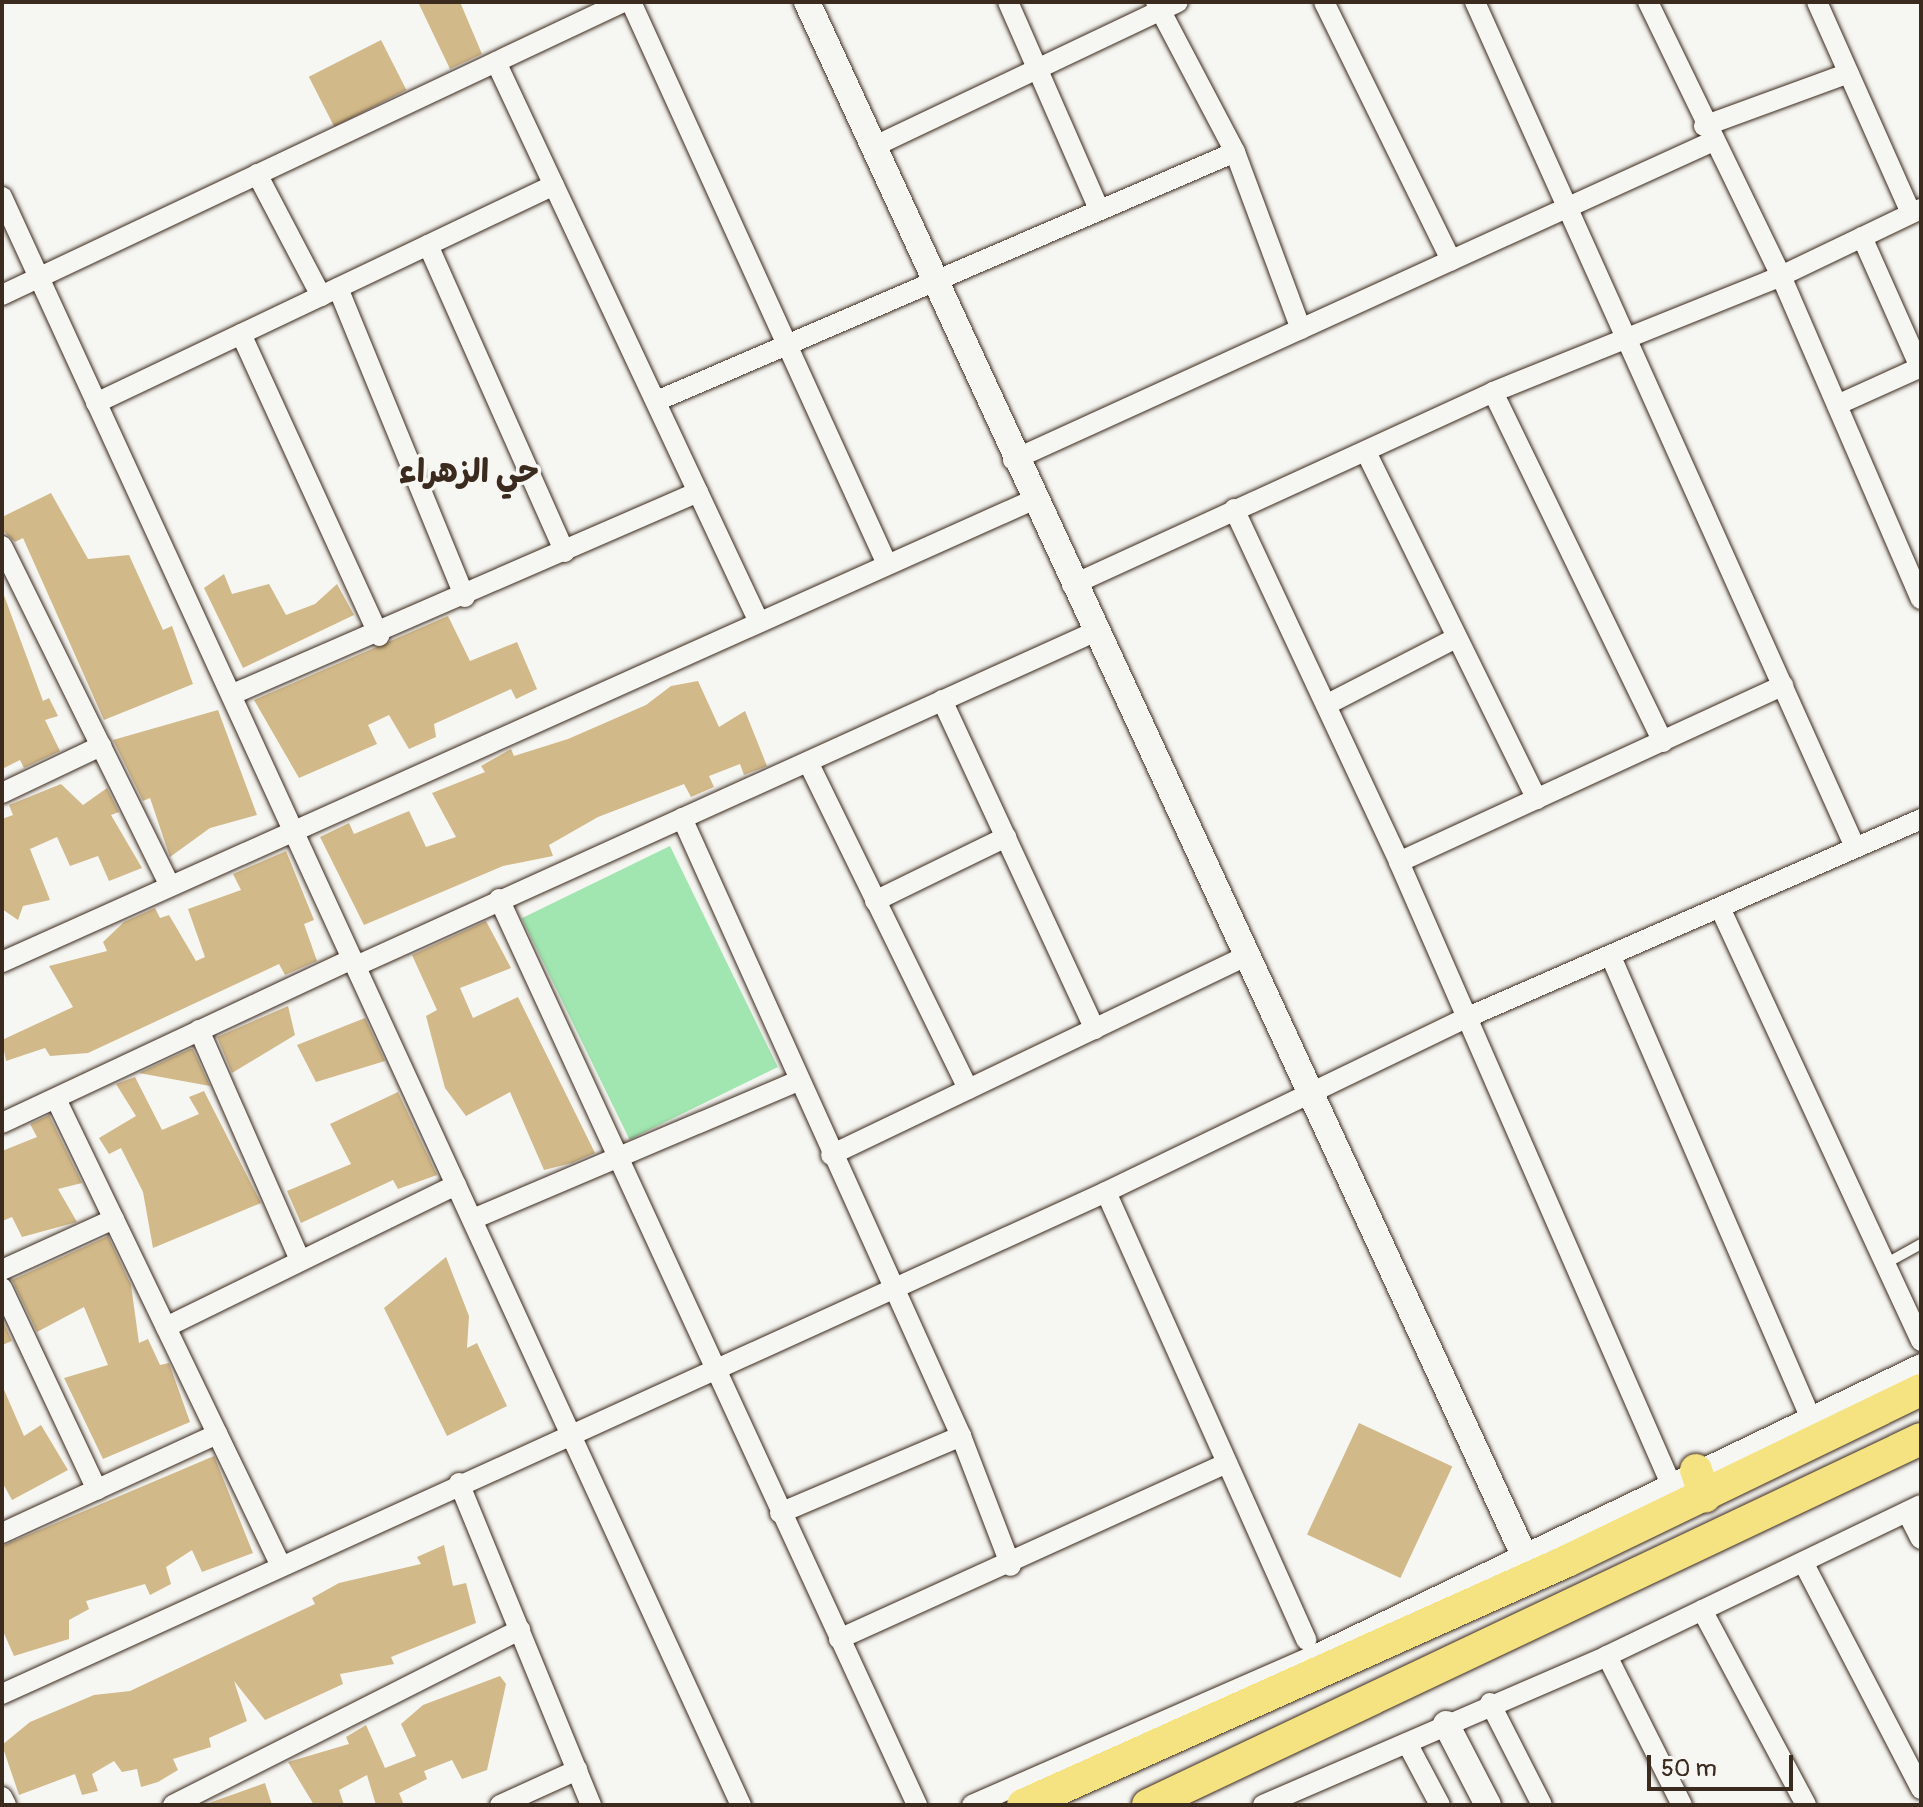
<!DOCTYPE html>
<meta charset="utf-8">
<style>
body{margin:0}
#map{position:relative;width:1923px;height:1807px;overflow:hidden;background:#f6f6f2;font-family:Pangolin,"Playpen Sans Arabic",sans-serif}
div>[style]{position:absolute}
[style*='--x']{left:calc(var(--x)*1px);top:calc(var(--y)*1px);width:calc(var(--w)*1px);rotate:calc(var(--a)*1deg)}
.green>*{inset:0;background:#a1e5b1;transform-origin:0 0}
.building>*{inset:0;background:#d2b989;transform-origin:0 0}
.roads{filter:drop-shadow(0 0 2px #3b2a1e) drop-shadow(0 0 2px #3b2a1e)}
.service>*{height:10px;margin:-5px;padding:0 5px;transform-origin:5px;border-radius:5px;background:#f6f6f2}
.minor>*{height:20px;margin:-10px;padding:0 10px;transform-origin:10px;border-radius:10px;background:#f6f6f2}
.tertiary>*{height:26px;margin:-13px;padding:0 13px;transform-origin:13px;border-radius:13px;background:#f6f6f2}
.primary>*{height:32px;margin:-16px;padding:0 16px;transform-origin:16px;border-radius:16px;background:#f5e382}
span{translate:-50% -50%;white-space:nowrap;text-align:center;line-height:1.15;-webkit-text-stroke:7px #f6f6f2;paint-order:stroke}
.district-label{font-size:32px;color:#3b2a1e;font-weight:700}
.frame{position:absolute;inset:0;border:4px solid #3b2a1e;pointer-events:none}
.scale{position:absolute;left:1647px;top:1755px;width:146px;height:36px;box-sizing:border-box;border:4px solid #3b2a1e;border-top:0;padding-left:10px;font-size:24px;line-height:28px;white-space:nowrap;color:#3b2a1e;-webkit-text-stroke:6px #f6f6f2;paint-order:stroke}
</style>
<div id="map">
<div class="green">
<div style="left:670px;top:846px;width:246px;height:165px;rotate:64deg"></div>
</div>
<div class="building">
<div style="clip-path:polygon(418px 2px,460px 2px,482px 54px,450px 69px)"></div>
<div style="left:381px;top:40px;width:56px;height:81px;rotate:63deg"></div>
<div style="clip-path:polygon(51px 493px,88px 559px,129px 555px,163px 630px,172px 626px,193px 684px,104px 720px,23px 538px,15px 542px,2px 530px,2px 517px)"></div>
<div style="clip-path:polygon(224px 574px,232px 594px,269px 584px,286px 615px,315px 604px,337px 584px,354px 615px,243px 668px,204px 588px)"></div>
<div style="clip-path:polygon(2px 590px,43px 701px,49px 698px,58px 716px,45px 720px,60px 751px,24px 768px,20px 760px,2px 769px)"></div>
<div style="clip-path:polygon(448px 616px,470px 661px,517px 642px,537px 689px,516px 699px,511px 689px,434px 724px,436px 737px,409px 749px,389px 715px,368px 725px,377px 744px,299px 778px,254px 700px)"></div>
<div style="clip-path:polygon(698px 681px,719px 727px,745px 711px,767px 766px,744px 775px,740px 764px,709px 776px,714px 787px,691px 797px,684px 784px,598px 817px,549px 845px,553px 856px,503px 866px,364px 925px,320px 837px,349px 823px,354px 834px,409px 811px,426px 847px,456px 837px,432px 793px,485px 772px,481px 766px,511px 749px,514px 756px,568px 739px,646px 705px,671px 686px)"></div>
<div style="clip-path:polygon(218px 710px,257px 815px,210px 828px,170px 857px,150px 798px,143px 801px,113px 740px)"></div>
<div style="clip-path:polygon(61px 784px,83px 805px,107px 788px,119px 812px,111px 815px,142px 868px,109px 881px,98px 856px,70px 866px,57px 837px,30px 849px,50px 900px,23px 906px,18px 920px,2px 909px,2px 819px,13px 815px,9px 805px)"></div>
<div style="clip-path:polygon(286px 851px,314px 920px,304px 924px,317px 961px,285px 975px,279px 964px,88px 1053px,50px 1056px,45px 1048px,6px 1061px,2px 1040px,73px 1007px,49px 966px,107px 951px,103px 942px,124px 922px,155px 908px,160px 918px,169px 915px,196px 961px,205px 957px,188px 909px,241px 890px,233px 874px)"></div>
<div style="clip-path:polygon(486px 921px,511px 968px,460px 988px,473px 1018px,518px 997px,595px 1153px,572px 1163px,544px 1170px,510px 1092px,466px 1116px,445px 1088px,426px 1016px,437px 1010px,412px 955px)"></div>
<div style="clip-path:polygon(288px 1006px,295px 1035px,232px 1073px,217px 1037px)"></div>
<div style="clip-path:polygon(365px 1018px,385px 1061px,316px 1082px,297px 1045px)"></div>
<div style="clip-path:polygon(193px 1049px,210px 1086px,139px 1073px,190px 1049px)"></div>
<div style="clip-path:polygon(135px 1077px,162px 1130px,199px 1114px,189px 1097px,204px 1091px,261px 1203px,153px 1248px,143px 1192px,121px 1148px,109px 1154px,99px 1138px,136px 1116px,116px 1084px)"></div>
<div style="clip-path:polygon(398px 1092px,437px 1175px,398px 1189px,393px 1180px,301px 1223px,287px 1191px,351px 1164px,330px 1124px)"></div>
<div style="clip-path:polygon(49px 1115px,82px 1183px,58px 1189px,77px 1222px,22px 1237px,12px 1217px,2px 1221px,2px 1151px,37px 1137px,30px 1124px)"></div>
<div style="clip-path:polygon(108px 1236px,131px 1285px,139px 1343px,148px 1339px,160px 1365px,169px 1363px,190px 1422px,103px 1459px,64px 1378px,108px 1365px,84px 1307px,37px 1332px,12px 1280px)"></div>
<div style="clip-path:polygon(446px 1257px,469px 1316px,467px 1348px,477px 1343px,507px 1406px,447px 1436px,384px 1308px)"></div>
<div style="clip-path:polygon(2px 1319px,12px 1341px,2px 1345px)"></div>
<div style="clip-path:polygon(2px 1385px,24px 1436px,41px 1425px,68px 1470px,12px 1500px,2px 1482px)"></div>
<div style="left:1359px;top:1423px;width:103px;height:123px;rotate:25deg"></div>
<div style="clip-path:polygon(214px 1456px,253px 1553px,202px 1572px,192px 1550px,166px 1567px,171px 1584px,150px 1595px,145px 1584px,86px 1601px,89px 1609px,69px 1620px,69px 1639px,14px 1656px,2px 1629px,2px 1546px)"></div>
<div style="clip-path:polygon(444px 1545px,453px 1586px,466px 1583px,476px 1623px,391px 1657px,394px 1664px,340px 1674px,343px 1684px,265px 1720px,234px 1681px,247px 1721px,209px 1738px,211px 1747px,173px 1759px,178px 1770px,158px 1782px,141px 1787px,137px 1769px,122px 1772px,114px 1761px,92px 1774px,98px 1791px,82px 1795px,75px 1774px,19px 1795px,2px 1745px,30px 1722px,94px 1695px,130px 1691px,315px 1604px,312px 1598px,339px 1583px,421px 1564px,417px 1557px)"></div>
<div style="clip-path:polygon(500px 1676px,506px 1684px,487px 1770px,462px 1779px,452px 1760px,424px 1771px,427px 1779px,399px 1793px,404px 1805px,376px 1805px,367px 1775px,339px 1790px,344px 1805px,314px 1805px,288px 1762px,349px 1744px,346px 1737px,366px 1725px,385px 1768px,416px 1756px,401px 1724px,423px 1705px)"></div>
<div style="clip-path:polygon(265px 1783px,272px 1805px,209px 1805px,209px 1803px)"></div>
</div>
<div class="roads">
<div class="service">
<div style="--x:1885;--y:1264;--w:41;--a:-29.1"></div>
</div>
<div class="minor">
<div style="--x:631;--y:2;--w:615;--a:65.52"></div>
<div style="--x:1008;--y:2;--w:224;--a:66.3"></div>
<div style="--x:1156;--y:2;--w:170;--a:62.2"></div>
<div style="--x:1235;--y:152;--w:189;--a:69.6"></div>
<div style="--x:1324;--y:2;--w:288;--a:63.8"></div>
<div style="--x:1475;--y:2;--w:927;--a:65.79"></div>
<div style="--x:1648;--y:2;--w:305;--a:64.1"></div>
<div style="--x:1781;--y:276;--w:155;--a:-25.6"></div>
<div style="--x:1817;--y:2;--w:231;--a:66"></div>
<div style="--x:496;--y:62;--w:616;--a:64.85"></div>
<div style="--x:1704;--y:126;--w:154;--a:-20.1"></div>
<div style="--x:875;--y:146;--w:335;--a:-25.4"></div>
<div style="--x:257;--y:174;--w:138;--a:62.3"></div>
<div style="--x:2;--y:197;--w:1770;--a:65.32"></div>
<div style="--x:1862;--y:237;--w:142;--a:66"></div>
<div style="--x:428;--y:245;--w:336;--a:66"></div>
<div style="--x:338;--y:288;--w:334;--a:67.7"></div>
<div style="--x:2;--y:295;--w:687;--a:-25.26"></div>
<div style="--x:241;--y:334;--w:332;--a:65.4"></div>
<div style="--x:1493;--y:392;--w:389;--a:64.1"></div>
<div style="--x:659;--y:400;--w:627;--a:-23.29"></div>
<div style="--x:96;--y:403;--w:507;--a:-25.45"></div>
<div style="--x:1837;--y:405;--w:92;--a:-24.3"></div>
<div style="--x:1366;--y:452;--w:387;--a:63.8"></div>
<div style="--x:1013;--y:460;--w:767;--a:-24.49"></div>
<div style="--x:1234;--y:509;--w:390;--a:64.9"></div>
<div style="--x:1399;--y:862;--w:677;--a:66.39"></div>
<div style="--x:2;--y:546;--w:379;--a:63.7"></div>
<div style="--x:1072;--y:585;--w:463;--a:-24.6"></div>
<div style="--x:1493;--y:392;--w:310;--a:-21.9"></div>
<div style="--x:1781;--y:276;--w:352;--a:66.6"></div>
<div style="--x:233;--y:694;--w:507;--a:-23.48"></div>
<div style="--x:942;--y:700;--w:363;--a:65.1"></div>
<div style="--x:1326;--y:705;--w:146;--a:-27.3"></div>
<div style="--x:809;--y:764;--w:362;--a:63.9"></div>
<div style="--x:2;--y:793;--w:110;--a:-25.4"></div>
<div style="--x:682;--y:818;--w:678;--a:65.7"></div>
<div style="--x:961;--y:1436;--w:139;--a:69"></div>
<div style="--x:1399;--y:862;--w:423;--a:-24.7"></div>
<div style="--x:499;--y:899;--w:998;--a:65.23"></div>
<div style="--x:875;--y:901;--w:146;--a:-26"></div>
<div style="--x:1721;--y:910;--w:475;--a:65.1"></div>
<div style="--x:1612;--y:959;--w:498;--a:66.6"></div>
<div style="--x:2;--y:962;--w:1130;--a:-24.14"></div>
<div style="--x:356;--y:966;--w:810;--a:-24.35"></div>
<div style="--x:199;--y:1030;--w:251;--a:66.3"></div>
<div style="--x:56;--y:1099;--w:518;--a:64.28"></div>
<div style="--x:2;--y:1123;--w:387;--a:-25.1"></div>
<div style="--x:831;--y:1155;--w:459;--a:-25.6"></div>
<div style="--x:1106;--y:1192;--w:491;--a:65.9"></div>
<div style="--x:473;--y:1219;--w:353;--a:-23"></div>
<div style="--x:2;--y:1270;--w:123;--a:-24.5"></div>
<div style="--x:2;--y:1288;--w:223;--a:64.8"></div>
<div style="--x:166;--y:1327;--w:323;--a:-26.1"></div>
<div style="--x:459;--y:1483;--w:348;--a:67.7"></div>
<div style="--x:1907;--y:1512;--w:30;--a:63"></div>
<div style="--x:780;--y:1513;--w:197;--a:-23"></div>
<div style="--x:2;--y:1533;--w:237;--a:-24.7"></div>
<div style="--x:1803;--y:1562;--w:256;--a:62.5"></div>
<div style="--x:1702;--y:1610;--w:221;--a:61.9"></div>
<div style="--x:839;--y:1639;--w:426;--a:-24.4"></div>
<div style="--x:1607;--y:1656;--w:167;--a:63.3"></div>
<div style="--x:2;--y:1694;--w:1213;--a:-24.45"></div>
<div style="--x:1106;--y:1192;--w:400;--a:-25.8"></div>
<div style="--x:1466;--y:1018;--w:497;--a:-23.6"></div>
<div style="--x:1490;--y:1703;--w:114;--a:63"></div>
<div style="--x:1407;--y:1743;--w:70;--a:62"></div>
<div style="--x:2;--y:1797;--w:9;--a:63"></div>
<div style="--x:173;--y:1805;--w:389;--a:-26.8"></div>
<div style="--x:500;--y:1805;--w:85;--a:-24.4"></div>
<div style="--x:972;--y:1805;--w:374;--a:-23.6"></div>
<div style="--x:1315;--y:1655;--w:672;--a:-25.65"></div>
<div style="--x:1263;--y:1805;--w:375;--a:-23.4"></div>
<div style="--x:1607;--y:1656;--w:348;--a:-25.7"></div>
</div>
<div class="tertiary">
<div style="--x:807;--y:2;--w:1708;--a:65.22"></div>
<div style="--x:1446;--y:1724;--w:91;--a:62.6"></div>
</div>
<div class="primary">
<div style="--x:1696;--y:1470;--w:28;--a:71"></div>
<div style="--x:1023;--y:1805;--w:596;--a:-24.16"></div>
<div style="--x:1567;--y:1561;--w:393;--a:-25.8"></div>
<div style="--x:1148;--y:1805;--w:855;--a:-25.34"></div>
</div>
</div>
<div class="district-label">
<span style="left:469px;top:472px">حي الزهراء</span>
</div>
<div class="frame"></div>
<div class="scale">50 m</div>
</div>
